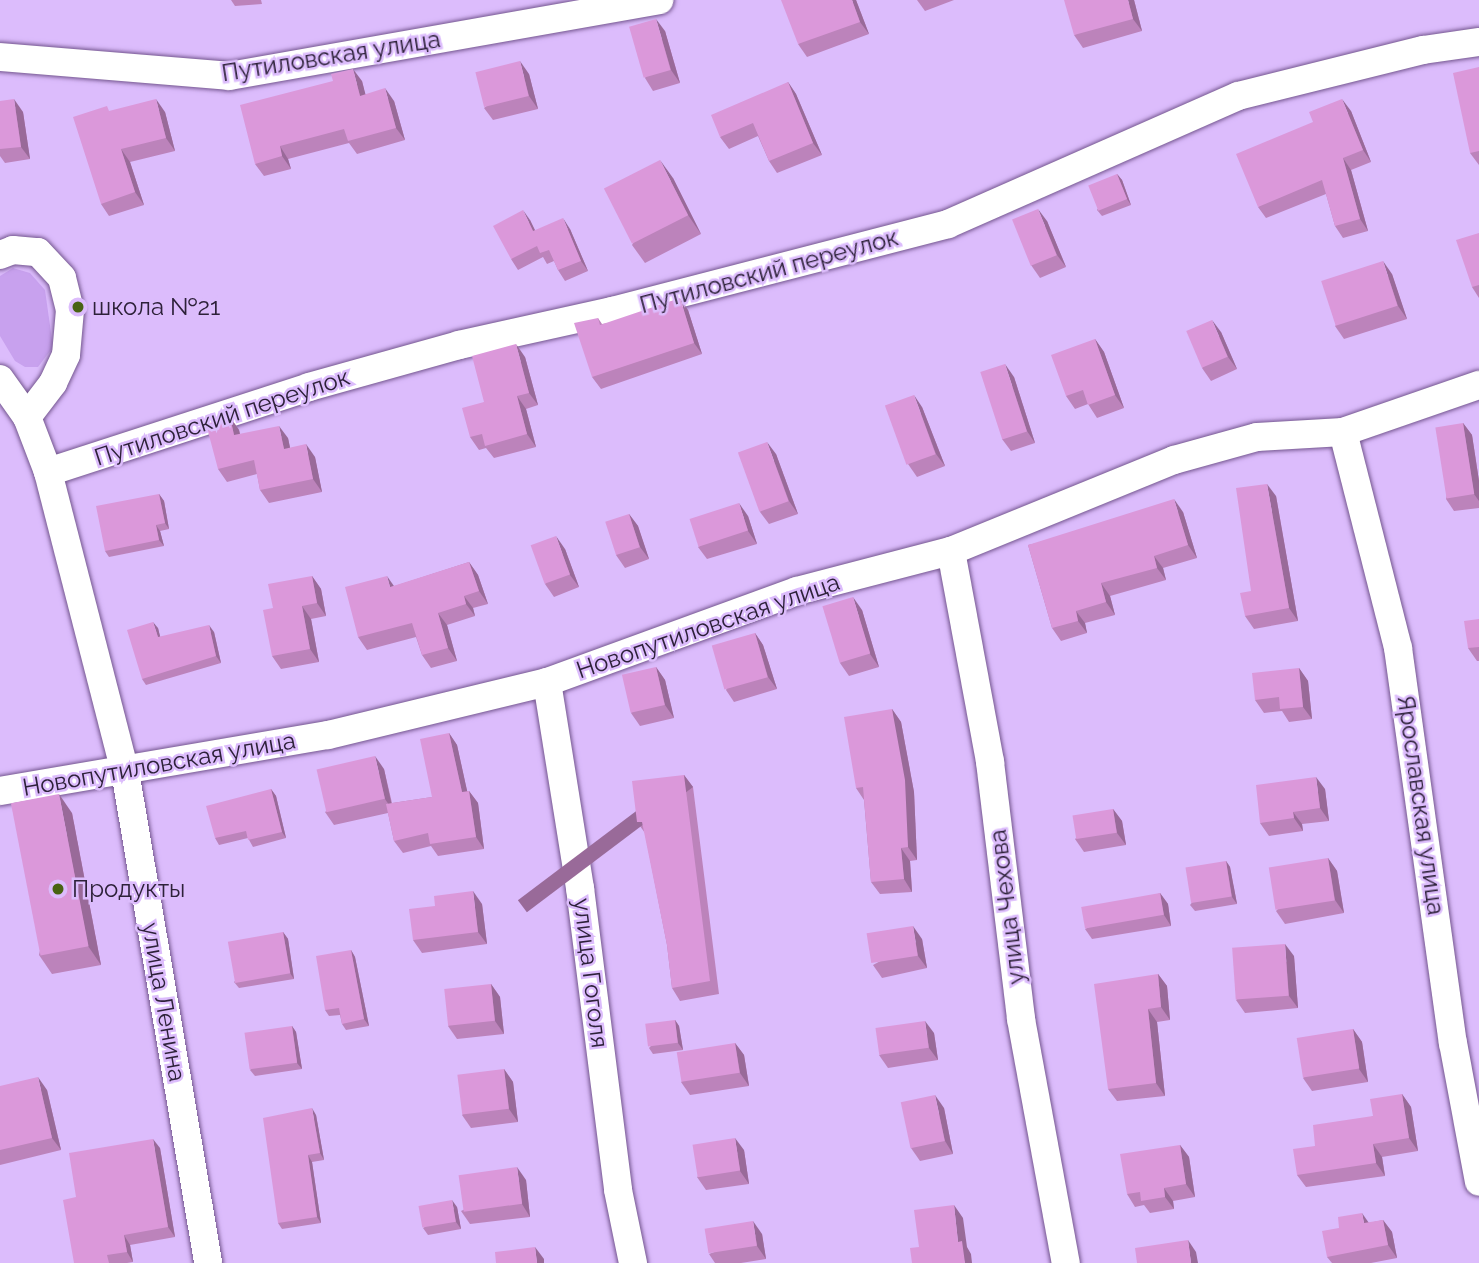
<!DOCTYPE html>
<meta charset="utf-8">
<style>
body{margin:0}
#map{position:relative;width:1479px;height:1263px;overflow:hidden;background:#dcbcfc;font-family:Raleway,sans-serif}
div>[style]{position:absolute}
[style*='--x']{left:calc(var(--x)*1px);top:calc(var(--y)*1px);width:calc(var(--w)*1px);rotate:calc(var(--a)*1deg)}
.green>*{inset:0;background:#c8a1ee}
.roads{filter:drop-shadow(0 0 2px #74568f) drop-shadow(0 0 2px #74568f)}
.street>*{height:28px;margin:-14px;padding:0 14px;transform-origin:14px;border-radius:14px;background:#fff}
.wall>*{inset:0;background:#bc83bb}
.shaded-wall>*{inset:0;background:#996a99;transform-origin:0 0}
.building>*{inset:0;background:#db98da;transform-origin:0 0}
.dots>*{width:19px;height:19px;translate:-50% -50%;box-sizing:border-box;border:4px solid #dcbcfc;border-radius:50%}
span{translate:-50% -50%;white-space:nowrap;text-align:center;line-height:1.15;-webkit-text-stroke:5px #dcbcfc;paint-order:stroke}
.street-label{font-size:24px;color:#2d2139}
.poi-label{font-size:24px;color:#2d2139}
.left{translate:0 -50%;text-align:left}
</style>
<div id="map">
<div class="green">
<div style="clip-path:polygon(13px 268px,30px 273px,45px 290px,53px 347px,38px 367px,25px 367px,15px 361px,0 336px,0 276px)"></div>
</div>
<div class="roads">
<div class="street">
<div style="--x:0;--y:57;--w:230;--a:4.7"></div>
<div style="--x:229;--y:76;--w:437;--a:-10"></div>
<div style="--x:0;--y:255;--w:14;--a:-21"></div>
<div style="--x:13;--y:250;--w:25;--a:5"></div>
<div style="--x:38;--y:252;--w:35;--a:47"></div>
<div style="--x:62;--y:278;--w:33;--a:76"></div>
<div style="--x:70;--y:310;--w:45;--a:95.1"></div>
<div style="--x:66;--y:355;--w:31;--a:115"></div>
<div style="--x:53;--y:383;--w:43;--a:127.4"></div>
<div style="--x:0;--y:379;--w:47;--a:54.6"></div>
<div style="--x:27;--y:417;--w:59;--a:69.1"></div>
<div style="--x:48;--y:472;--w:309;--a:75.6"></div>
<div style="--x:125;--y:771;--w:499;--a:80.4"></div>
<div style="--x:1343;--y:432;--w:223;--a:75.7"></div>
<div style="--x:1398;--y:648;--w:399;--a:82.1"></div>
<div style="--x:1453;--y:1043;--w:141;--a:79.4"></div>
<div style="--x:48;--y:472;--w:274;--a:-18"></div>
<div style="--x:309;--y:387;--w:156;--a:-15.6"></div>
<div style="--x:459;--y:345;--w:157;--a:-12.5"></div>
<div style="--x:612;--y:311;--w:347;--a:-14.5"></div>
<div style="--x:948;--y:224;--w:317;--a:-23.8"></div>
<div style="--x:1238;--y:96;--w:191;--a:-14"></div>
<div style="--x:1423;--y:50;--w:57;--a:-8.1"></div>
<div style="--x:951;--y:551;--w:215;--a:79.5"></div>
<div style="--x:990;--y:762;--w:259;--a:83.1"></div>
<div style="--x:1021;--y:1019;--w:248;--a:79.6"></div>
<div style="--x:547;--y:682;--w:209;--a:80.9"></div>
<div style="--x:580;--y:888;--w:304;--a:82.8"></div>
<div style="--x:618;--y:1190;--w:75;--a:78.4"></div>
<div style="--x:0;--y:791;--w:333;--a:-9.7"></div>
<div style="--x:328;--y:735;--w:225;--a:-13.6"></div>
<div style="--x:547;--y:682;--w:266;--a:-20"></div>
<div style="--x:797;--y:591;--w:159;--a:-14.6"></div>
<div style="--x:951;--y:551;--w:241;--a:-22.2"></div>
<div style="--x:1174;--y:460;--w:86;--a:-15.5"></div>
<div style="--x:1257;--y:437;--w:86;--a:-3.3"></div>
<div style="--x:1343;--y:432;--w:144;--a:-19.1"></div>
</div>
</div>
<div class="wall">
<div style="clip-path:polygon(231px 0,261px 0,262px 4px,235px 6px)"></div>
<div style="clip-path:polygon(856px 0,869px 34px,807px 57px,798px 44px)"></div>
<div style="clip-path:polygon(917px 0,954px 0,925px 11px)"></div>
<div style="clip-path:polygon(1134px 0,1142px 31px,1083px 48px,1074px 35px)"></div>
<div style="clip-path:polygon(665px 31px,680px 83px,653px 91px,645px 78px)"></div>
<div style="clip-path:polygon(1479px 67px,1479px 165px,1470px 153px)"></div>
<div style="clip-path:polygon(529px 74px,538px 109px,493px 120px,484px 108px)"></div>
<div style="clip-path:polygon(362px 81px,365px 94px,394px 101px,405px 140px,357px 154px,349px 143px,288px 159px,291px 169px,264px 176px,255px 164px)"></div>
<div style="clip-path:polygon(788px 82px,796px 94px,822px 155px,777px 173px,769px 161px,758px 136px,729px 149px,720px 137px)"></div>
<div style="clip-path:polygon(0 101px,23px 112px,30px 159px,5px 163px,0 156px)"></div>
<div style="clip-path:polygon(111px 111px,165px 112px,175px 151px,130px 162px,144px 205px,109px 216px,101px 204px)"></div>
<div style="clip-path:polygon(1351px 111px,1371px 162px,1351px 170px,1368px 231px,1343px 238px,1335px 226px,1326px 194px,1266px 218px,1258px 207px)"></div>
<div style="clip-path:polygon(1117px 174px,1122px 180px,1131px 205px,1102px 216px,1097px 210px)"></div>
<div style="clip-path:polygon(673px 178px,701px 234px,645px 263px,632px 245px)"></div>
<div style="clip-path:polygon(530px 220px,535px 230px,570px 229px,588px 271px,565px 281px,558px 270px,554px 261px,547px 264px,543px 257px,518px 270px,511px 259px)"></div>
<div style="clip-path:polygon(1047px 221px,1066px 267px,1040px 278px,1031px 265px)"></div>
<div style="clip-path:polygon(1479px 233px,1479px 298px,1472px 287px)"></div>
<div style="clip-path:polygon(1392px 274px,1407px 319px,1344px 339px,1335px 326px)"></div>
<div style="clip-path:polygon(688px 310px,702px 354px,601px 389px,592px 377px,598px 318px,602px 324px)"></div>
<div style="clip-path:polygon(1221px 332px,1237px 369px,1211px 381px,1202px 368px)"></div>
<div style="clip-path:polygon(1095px 339px,1104px 352px,1124px 408px,1097px 418px,1088px 404px,1075px 409px,1066px 396px)"></div>
<div style="clip-path:polygon(525px 357px,538px 405px,526px 409px,536px 447px,494px 458px,486px 448px,479px 450px,470px 437px,484px 402px)"></div>
<div style="clip-path:polygon(1014px 377px,1035px 443px,1011px 451px,1002px 439px)"></div>
<div style="clip-path:polygon(922px 407px,945px 466px,917px 477px,908px 464px)"></div>
<div style="clip-path:polygon(230px 417px,239px 430px,240px 434px,288px 438px,290px 448px,315px 457px,322px 492px,269px 503px,260px 490px,257px 474px,227px 482px,218px 469px)"></div>
<div style="clip-path:polygon(1463px 423px,1472px 435px,1479px 481px,1479px 508px,1454px 511px,1446px 499px)"></div>
<div style="clip-path:polygon(776px 454px,798px 514px,769px 524px,760px 512px)"></div>
<div style="clip-path:polygon(159px 494px,164px 501px,169px 529px,160px 531px,164px 546px,109px 557px,105px 551px)"></div>
<div style="clip-path:polygon(1276px 496px,1298px 621px,1254px 629px,1245px 616px)"></div>
<div style="clip-path:polygon(1183px 512px,1197px 558px,1163px 568px,1166px 580px,1110px 596px,1115px 615px,1085px 623px,1087px 633px,1061px 641px,1052px 628px,1028px 545px)"></div>
<div style="clip-path:polygon(629px 514px,638px 526px,649px 559px,625px 568px,616px 555px)"></div>
<div style="clip-path:polygon(748px 516px,757px 544px,707px 559px,698px 547px)"></div>
<div style="clip-path:polygon(565px 549px,579px 587px,554px 597px,545px 584px)"></div>
<div style="clip-path:polygon(469px 562px,478px 575px,488px 604px,473px 608px,475px 616px,447px 625px,457px 661px,431px 668px,422px 655px,416px 637px,367px 650px,358px 637px,395px 586px)"></div>
<div style="clip-path:polygon(312px 576px,321px 589px,326px 616px,311px 619px,319px 662px,281px 669px,272px 656px)"></div>
<div style="clip-path:polygon(862px 610px,879px 667px,849px 676px,840px 663px)"></div>
<div style="clip-path:polygon(1479px 619px,1479px 661px,1477px 661px,1468px 648px)"></div>
<div style="clip-path:polygon(158px 628px,160px 637px,214px 632px,221px 663px,146px 685px,142px 679px)"></div>
<div style="clip-path:polygon(755px 633px,763px 645px,777px 689px,734px 702px,726px 690px)"></div>
<div style="clip-path:polygon(656px 667px,665px 680px,674px 718px,640px 726px,631px 713px)"></div>
<div style="clip-path:polygon(1299px 668px,1308px 681px,1312px 719px,1289px 722px,1282px 711px,1264px 713px,1255px 700px)"></div>
<div style="clip-path:polygon(892px 709px,901px 722px,914px 792px,917px 860px,910px 861px,912px 892px,880px 894px,871px 882px,864px 800px,856px 788px)"></div>
<div style="clip-path:polygon(449px 733px,457px 745px,467px 791px,469px 791px,478px 803px,484px 849px,438px 856px,431px 846px,403px 853px,394px 841px,388px 813px,334px 825px,325px 812px,384px 769px,392px 803px,432px 797px)"></div>
<div style="clip-path:polygon(684px 775px,693px 787px,719px 994px,680px 1001px,672px 988px,667px 945px,645px 833px,637px 822px)"></div>
<div style="clip-path:polygon(271px 789px,276px 796px,286px 838px,253px 847px,248px 838px,219px 845px,215px 838px)"></div>
<div style="clip-path:polygon(1325px 789px,1329px 821px,1302px 824px,1303px 831px,1269px 836px,1260px 823px)"></div>
<div style="clip-path:polygon(1113px 809px,1122px 821px,1126px 845px,1084px 852px,1075px 839px)"></div>
<div style="clip-path:polygon(72px 813px,101px 965px,52px 974px,39px 955px)"></div>
<div style="clip-path:polygon(1328px 858px,1337px 871px,1344px 913px,1285px 924px,1276px 911px)"></div>
<div style="clip-path:polygon(1226px 861px,1230px 867px,1237px 904px,1195px 911px,1190px 905px)"></div>
<div style="clip-path:polygon(1160px 893px,1168px 904px,1171px 926px,1092px 939px,1085px 929px)"></div>
<div style="clip-path:polygon(482px 904px,487px 944px,422px 953px,413px 940px)"></div>
<div style="clip-path:polygon(283px 932px,288px 939px,294px 979px,239px 988px,234px 982px)"></div>
<div style="clip-path:polygon(922px 939px,927px 968px,882px 978px,873px 965px)"></div>
<div style="clip-path:polygon(351px 950px,355px 957px,369px 1026px,346px 1030px,342px 1024px,340px 1015px,329px 1016px,325px 1010px)"></div>
<div style="clip-path:polygon(1294px 956px,1298px 1008px,1245px 1013px,1236px 1000px)"></div>
<div style="clip-path:polygon(1158px 974px,1167px 986px,1170px 1020px,1157px 1022px,1165px 1096px,1117px 1101px,1108px 1089px)"></div>
<div style="clip-path:polygon(491px 984px,500px 997px,504px 1034px,457px 1039px,448px 1026px)"></div>
<div style="clip-path:polygon(675px 1020px,679px 1026px,683px 1050px,653px 1054px,649px 1048px)"></div>
<div style="clip-path:polygon(292px 1026px,296px 1032px,302px 1069px,255px 1076px,250px 1070px)"></div>
<div style="clip-path:polygon(1353px 1029px,1362px 1042px,1368px 1082px,1312px 1091px,1303px 1078px)"></div>
<div style="clip-path:polygon(934px 1033px,938px 1060px,888px 1068px,879px 1055px)"></div>
<div style="clip-path:polygon(735px 1043px,744px 1055px,749px 1086px,690px 1095px,681px 1082px)"></div>
<div style="clip-path:polygon(504px 1069px,513px 1082px,518px 1122px,471px 1128px,462px 1115px)"></div>
<div style="clip-path:polygon(0 1086px,47px 1090px,61px 1150px,0 1165px)"></div>
<div style="clip-path:polygon(1402px 1094px,1411px 1107px,1418px 1151px,1382px 1157px,1385px 1176px,1306px 1187px,1297px 1175px,1315px 1146px,1373px 1116px)"></div>
<div style="clip-path:polygon(944px 1108px,953px 1154px,920px 1161px,911px 1148px)"></div>
<div style="clip-path:polygon(316px 1115px,324px 1160px,312px 1162px,321px 1223px,282px 1229px,278px 1223px)"></div>
<div style="clip-path:polygon(1180px 1145px,1189px 1157px,1195px 1197px,1173px 1201px,1174px 1209px,1150px 1213px,1144px 1205px,1135px 1207px,1127px 1194px)"></div>
<div style="clip-path:polygon(160px 1148px,175px 1237px,130px 1245px,133px 1262px,127px 1263px,74px 1263px,76px 1197px)"></div>
<div style="clip-path:polygon(744px 1150px,749px 1184px,706px 1190px,697px 1177px)"></div>
<div style="clip-path:polygon(526px 1180px,530px 1217px,470px 1224px,461px 1211px)"></div>
<div style="clip-path:polygon(457px 1207px,461px 1229px,428px 1235px,423px 1228px)"></div>
<div style="clip-path:polygon(1383px 1220px,1392px 1232px,1397px 1258px,1371px 1263px,1332px 1263px,1327px 1257px,1369px 1223px)"></div>
<div style="clip-path:polygon(762px 1234px,766px 1259px,741px 1263px,715px 1263px,709px 1254px)"></div>
</div>
<div class="shaded-wall">
<div style="clip-path:polygon(852px 0,856px 0,869px 34px,860px 22px)"></div>
<div style="clip-path:polygon(1128px 0,1134px 0,1142px 31px,1133px 19px)"></div>
<div style="clip-path:polygon(656px 19px,665px 31px,680px 83px,671px 70px)"></div>
<div style="clip-path:polygon(520px 61px,529px 74px,538px 109px,529px 96px)"></div>
<div style="clip-path:polygon(353px 69px,362px 81px,369px 108px,360px 96px)"></div>
<div style="clip-path:polygon(788px 82px,796px 94px,822px 155px,813px 143px)"></div>
<div style="clip-path:polygon(385px 88px,394px 101px,405px 140px,396px 128px)"></div>
<div style="clip-path:polygon(14px 99px,23px 112px,30px 159px,21px 147px)"></div>
<div style="clip-path:polygon(156px 99px,165px 112px,175px 151px,166px 138px)"></div>
<div style="clip-path:polygon(1342px 99px,1351px 111px,1371px 162px,1363px 150px)"></div>
<div style="clip-path:polygon(280px 146px,288px 159px,291px 169px,282px 156px)"></div>
<div style="clip-path:polygon(121px 149px,130px 162px,144px 205px,135px 192px)"></div>
<div style="clip-path:polygon(1343px 158px,1351px 170px,1368px 231px,1360px 219px)"></div>
<div style="clip-path:polygon(660px 160px,673px 178px,701px 234px,688px 215px)"></div>
<div style="clip-path:polygon(1117px 174px,1122px 180px,1131px 205px,1127px 199px)"></div>
<div style="clip-path:polygon(1038px 209px,1047px 221px,1066px 267px,1057px 255px)"></div>
<div style="clip-path:polygon(523px 210px,530px 220px,540px 241px,533px 231px)"></div>
<div style="clip-path:polygon(563px 218px,570px 229px,588px 271px,581px 261px)"></div>
<div style="clip-path:polygon(1383px 261px,1392px 274px,1407px 319px,1398px 306px)"></div>
<div style="clip-path:polygon(680px 298px,688px 310px,702px 354px,694px 343px)"></div>
<div style="clip-path:polygon(1212px 320px,1221px 332px,1237px 369px,1228px 357px)"></div>
<div style="clip-path:polygon(1095px 339px,1104px 352px,1124px 408px,1115px 395px)"></div>
<div style="clip-path:polygon(516px 344px,525px 357px,538px 405px,529px 393px)"></div>
<div style="clip-path:polygon(1005px 364px,1014px 377px,1035px 443px,1027px 431px)"></div>
<div style="clip-path:polygon(914px 395px,922px 407px,945px 466px,936px 454px)"></div>
<div style="clip-path:polygon(517px 396px,526px 409px,536px 447px,527px 434px)"></div>
<div style="clip-path:polygon(230px 417px,239px 430px,243px 448px,234px 435px)"></div>
<div style="clip-path:polygon(1463px 423px,1472px 435px,1479px 481px,1479px 501px,1474px 494px)"></div>
<div style="clip-path:polygon(279px 426px,288px 438px,293px 462px,284px 449px)"></div>
<div style="clip-path:polygon(767px 442px,776px 454px,798px 514px,789px 501px)"></div>
<div style="clip-path:polygon(306px 444px,315px 457px,322px 492px,313px 479px)"></div>
<div style="clip-path:polygon(1267px 484px,1276px 496px,1298px 621px,1289px 608px)"></div>
<div style="clip-path:polygon(159px 494px,164px 501px,169px 529px,165px 523px)"></div>
<div style="clip-path:polygon(1174px 499px,1183px 512px,1197px 558px,1188px 545px)"></div>
<div style="clip-path:polygon(739px 503px,748px 516px,757px 544px,748px 531px)"></div>
<div style="clip-path:polygon(629px 514px,638px 526px,649px 559px,640px 547px)"></div>
<div style="clip-path:polygon(156px 525px,160px 531px,164px 546px,159px 540px)"></div>
<div style="clip-path:polygon(556px 536px,565px 549px,579px 587px,570px 575px)"></div>
<div style="clip-path:polygon(1154px 556px,1163px 568px,1166px 580px,1157px 568px)"></div>
<div style="clip-path:polygon(469px 562px,478px 575px,488px 604px,479px 591px)"></div>
<div style="clip-path:polygon(312px 576px,321px 589px,326px 616px,317px 603px)"></div>
<div style="clip-path:polygon(387px 576px,396px 589px,390px 587px)"></div>
<div style="clip-path:polygon(1101px 583px,1110px 596px,1115px 615px,1106px 602px)"></div>
<div style="clip-path:polygon(464px 596px,473px 608px,475px 616px,466px 604px)"></div>
<div style="clip-path:polygon(853px 597px,862px 610px,879px 667px,870px 654px)"></div>
<div style="clip-path:polygon(302px 606px,311px 619px,319px 662px,310px 649px)"></div>
<div style="clip-path:polygon(1076px 611px,1085px 623px,1087px 633px,1078px 621px)"></div>
<div style="clip-path:polygon(438px 613px,447px 625px,457px 661px,448px 648px)"></div>
<div style="clip-path:polygon(153px 622px,158px 628px,162px 644px,158px 637px)"></div>
<div style="clip-path:polygon(209px 625px,214px 632px,221px 663px,216px 656px)"></div>
<div style="clip-path:polygon(755px 633px,763px 645px,777px 689px,768px 677px)"></div>
<div style="clip-path:polygon(656px 667px,665px 680px,674px 718px,665px 705px)"></div>
<div style="clip-path:polygon(1299px 668px,1308px 681px,1312px 719px,1303px 707px)"></div>
<div style="clip-path:polygon(892px 709px,901px 722px,914px 792px,917px 860px,908px 847px)"></div>
<div style="clip-path:polygon(449px 733px,457px 745px,470px 804px,462px 792px)"></div>
<div style="clip-path:polygon(375px 756px,384px 769px,393px 811px,385px 799px)"></div>
<div style="left:684px;top:775px;width:15px;height:208px;rotate:53deg"></div>
<div style="clip-path:polygon(1316px 777px,1325px 789px,1329px 821px,1320px 808px)"></div>
<div style="clip-path:polygon(271px 789px,276px 796px,286px 838px,282px 832px)"></div>
<div style="clip-path:polygon(469px 791px,478px 803px,484px 849px,476px 837px)"></div>
<div style="clip-path:polygon(59px 794px,72px 813px,101px 965px,88px 946px)"></div>
<div style="clip-path:polygon(1113px 809px,1122px 821px,1126px 845px,1117px 833px)"></div>
<div style="clip-path:polygon(1293px 812px,1302px 824px,1303px 831px,1294px 818px)"></div>
<div style="clip-path:polygon(901px 848px,910px 861px,912px 892px,904px 879px)"></div>
<div style="clip-path:polygon(1328px 858px,1337px 871px,1344px 913px,1335px 900px)"></div>
<div style="clip-path:polygon(1226px 861px,1230px 867px,1237px 904px,1232px 897px)"></div>
<div style="clip-path:polygon(473px 891px,482px 904px,487px 944px,478px 932px)"></div>
<div style="clip-path:polygon(1160px 893px,1168px 904px,1171px 926px,1164px 915px)"></div>
<div style="clip-path:polygon(913px 926px,922px 939px,927px 968px,918px 956px)"></div>
<div style="clip-path:polygon(283px 932px,288px 939px,294px 979px,290px 973px)"></div>
<div style="clip-path:polygon(1285px 944px,1294px 956px,1298px 1008px,1289px 996px)"></div>
<div style="clip-path:polygon(351px 950px,355px 957px,369px 1026px,364px 1019px)"></div>
<div style="clip-path:polygon(1158px 974px,1167px 986px,1170px 1020px,1161px 1007px)"></div>
<div style="clip-path:polygon(491px 984px,500px 997px,504px 1034px,495px 1021px)"></div>
<div style="clip-path:polygon(1148px 1009px,1157px 1022px,1165px 1096px,1156px 1083px)"></div>
<div style="clip-path:polygon(675px 1020px,679px 1026px,683px 1050px,678px 1043px)"></div>
<div style="clip-path:polygon(925px 1021px,934px 1033px,938px 1060px,929px 1048px)"></div>
<div style="clip-path:polygon(292px 1026px,296px 1032px,302px 1069px,297px 1063px)"></div>
<div style="clip-path:polygon(1353px 1029px,1362px 1042px,1368px 1082px,1359px 1069px)"></div>
<div style="clip-path:polygon(735px 1043px,744px 1055px,749px 1086px,740px 1073px)"></div>
<div style="clip-path:polygon(504px 1069px,513px 1082px,518px 1122px,509px 1109px)"></div>
<div style="clip-path:polygon(38px 1077px,47px 1090px,61px 1150px,52px 1138px)"></div>
<div style="clip-path:polygon(1402px 1094px,1411px 1107px,1418px 1151px,1409px 1138px)"></div>
<div style="clip-path:polygon(935px 1095px,944px 1108px,953px 1154px,945px 1141px)"></div>
<div style="clip-path:polygon(312px 1108px,316px 1115px,324px 1160px,320px 1153px)"></div>
<div style="clip-path:polygon(735px 1138px,744px 1150px,749px 1184px,740px 1171px)"></div>
<div style="clip-path:polygon(153px 1139px,160px 1148px,175px 1237px,168px 1227px)"></div>
<div style="clip-path:polygon(1373px 1144px,1382px 1157px,1385px 1176px,1376px 1163px)"></div>
<div style="clip-path:polygon(1180px 1145px,1189px 1157px,1195px 1197px,1186px 1184px)"></div>
<div style="clip-path:polygon(308px 1155px,312px 1162px,321px 1223px,317px 1217px)"></div>
<div style="clip-path:polygon(517px 1167px,526px 1180px,530px 1217px,522px 1204px)"></div>
<div style="clip-path:polygon(1164px 1188px,1173px 1201px,1174px 1209px,1165px 1197px)"></div>
<div style="clip-path:polygon(452px 1200px,457px 1207px,461px 1229px,456px 1222px)"></div>
<div style="clip-path:polygon(954px 1205px,963px 1218px,967px 1247px,971px 1254px,972px 1263px,965px 1263px,958px 1242px)"></div>
<div style="clip-path:polygon(1362px 1213px,1371px 1226px,1364px 1223px)"></div>
<div style="clip-path:polygon(1383px 1220px,1392px 1232px,1397px 1258px,1388px 1245px)"></div>
<div style="clip-path:polygon(753px 1221px,762px 1234px,766px 1259px,757px 1246px)"></div>
<div style="clip-path:polygon(124px 1235px,130px 1245px,133px 1262px,127px 1252px)"></div>
<div style="clip-path:polygon(1188px 1240px,1196px 1252px,1198px 1263px,1191px 1263px)"></div>
<div style="clip-path:polygon(535px 1247px,544px 1259px,544px 1263px,537px 1263px)"></div>
</div>
<div class="building">
<div style="clip-path:polygon(781px 0,852px 0,860px 22px,798px 44px)"></div>
<div style="clip-path:polygon(1064px 0,1128px 0,1133px 19px,1074px 35px)"></div>
<div style="left:656px;top:19px;width:53px;height:28px;rotate:74deg"></div>
<div style="left:520px;top:61px;width:36px;height:46px;rotate:76deg"></div>
<div style="clip-path:polygon(1479px 67px,1479px 151px,1470px 153px,1453px 73px)"></div>
<div style="clip-path:polygon(353px 69px,360px 96px,385px 88px,396px 128px,348px 141px,344px 129px,280px 146px,282px 156px,255px 164px,240px 105px,333px 81px,331px 74px)"></div>
<div style="clip-path:polygon(788px 82px,813px 143px,769px 161px,753px 123px,720px 137px,711px 115px)"></div>
<div style="clip-path:polygon(14px 99px,21px 147px,0 149px,0 101px)"></div>
<div style="clip-path:polygon(156px 99px,166px 138px,121px 149px,135px 192px,101px 204px,73px 117px,107px 106px,109px 111px)"></div>
<div style="clip-path:polygon(1342px 99px,1363px 150px,1343px 158px,1360px 219px,1335px 226px,1322px 180px,1258px 207px,1236px 154px,1313px 122px,1309px 112px)"></div>
<div style="left:660px;top:160px;width:62px;height:63px;rotate:63deg"></div>
<div style="left:1117px;top:174px;width:27px;height:31px;rotate:68deg"></div>
<div style="left:1038px;top:209px;width:50px;height:28px;rotate:68deg"></div>
<div style="clip-path:polygon(523px 210px,533px 231px,563px 218px,581px 261px,558px 270px,549px 250px,540px 253px,537px 246px,511px 259px,493px 226px)"></div>
<div style="clip-path:polygon(1479px 233px,1479px 285px,1472px 287px,1456px 240px)"></div>
<div style="left:1383px;top:261px;width:47px;height:65px;rotate:72deg"></div>
<div style="clip-path:polygon(680px 298px,694px 343px,592px 377px,574px 323px,598px 318px,600px 325px)"></div>
<div style="left:1212px;top:320px;width:40px;height:28px;rotate:67deg"></div>
<div style="clip-path:polygon(1095px 339px,1115px 395px,1088px 405px,1083px 390px,1066px 396px,1051px 355px)"></div>
<div style="clip-path:polygon(516px 344px,529px 393px,517px 396px,527px 434px,485px 446px,482px 434px,470px 437px,462px 408px,484px 402px,472px 356px)"></div>
<div style="left:1005px;top:364px;width:71px;height:26px;rotate:72deg"></div>
<div style="left:914px;top:395px;width:63px;height:31px;rotate:70deg"></div>
<div style="clip-path:polygon(230px 417px,234px 435px,279px 426px,284px 449px,306px 444px,313px 479px,260px 490px,254px 460px,218px 469px,206px 424px)"></div>
<div style="left:1463px;top:423px;width:72px;height:28px;rotate:81deg"></div>
<div style="left:767px;top:442px;width:63px;height:31px;rotate:70deg"></div>
<div style="clip-path:polygon(1267px 484px,1289px 608px,1245px 616px,1240px 593px,1251px 591px,1236px 488px)"></div>
<div style="clip-path:polygon(159px 494px,165px 523px,156px 525px,159px 540px,105px 551px,96px 506px)"></div>
<div style="clip-path:polygon(1174px 499px,1188px 545px,1154px 556px,1157px 568px,1101px 583px,1106px 602px,1076px 611px,1078px 621px,1052px 628px,1028px 545px)"></div>
<div style="left:739px;top:503px;width:29px;height:52px;rotate:72deg"></div>
<div style="left:629px;top:514px;width:35px;height:25px;rotate:72deg"></div>
<div style="left:556px;top:536px;width:41px;height:27px;rotate:70deg"></div>
<div style="clip-path:polygon(469px 562px,479px 591px,464px 596px,466px 604px,438px 613px,448px 648px,422px 655px,412px 623px,358px 637px,345px 587px,387px 576px,390px 587px)"></div>
<div style="clip-path:polygon(312px 576px,317px 603px,302px 606px,310px 649px,272px 656px,263px 610px,273px 608px,268px 584px)"></div>
<div style="left:853px;top:597px;width:59px;height:32px;rotate:73deg"></div>
<div style="clip-path:polygon(1479px 619px,1479px 647px,1468px 648px,1464px 621px)"></div>
<div style="clip-path:polygon(153px 622px,158px 637px,209px 625px,216px 656px,142px 679px,127px 630px)"></div>
<div style="left:755px;top:633px;width:46px;height:45px;rotate:74deg"></div>
<div style="left:656px;top:667px;width:39px;height:35px;rotate:77deg"></div>
<div style="clip-path:polygon(1299px 668px,1303px 707px,1280px 709px,1279px 697px,1255px 700px,1252px 673px)"></div>
<div style="clip-path:polygon(892px 709px,905px 780px,908px 847px,901px 848px,904px 879px,871px 882px,863px 787px,856px 788px,844px 717px)"></div>
<div style="clip-path:polygon(449px 733px,462px 792px,469px 791px,476px 837px,430px 844px,428px 833px,394px 841px,386px 804px,432px 797px,420px 739px)"></div>
<div style="left:375px;top:756px;width:44px;height:60px;rotate:77deg"></div>
<div style="clip-path:polygon(684px 775px,710px 981px,672px 988px,667px 945px,642px 822px,637px 822px,632px 781px)"></div>
<div style="clip-path:polygon(1316px 777px,1320px 808px,1293px 812px,1294px 818px,1260px 823px,1256px 785px)"></div>
<div style="clip-path:polygon(271px 789px,282px 832px,248px 840px,246px 831px,215px 838px,206px 806px)"></div>
<div style="left:59px;top:794px;width:155px;height:49px;rotate:79deg"></div>
<div style="left:1113px;top:809px;width:24px;height:41px;rotate:81deg"></div>
<div style="left:1328px;top:858px;width:43px;height:60px;rotate:81deg"></div>
<div style="left:1226px;top:861px;width:36px;height:41px;rotate:81deg"></div>
<div style="clip-path:polygon(473px 891px,478px 932px,413px 940px,409px 909px,435px 906px,434px 896px)"></div>
<div style="left:1160px;top:893px;width:22px;height:80px;rotate:80deg"></div>
<div style="left:913px;top:926px;width:30px;height:47px;rotate:81deg"></div>
<div style="left:283px;top:932px;width:42px;height:56px;rotate:80deg"></div>
<div style="left:1285px;top:944px;width:52px;height:53px;rotate:86deg"></div>
<div style="clip-path:polygon(351px 950px,364px 1019px,342px 1024px,339px 1008px,325px 1010px,316px 956px)"></div>
<div style="clip-path:polygon(1158px 974px,1161px 1007px,1148px 1009px,1156px 1083px,1108px 1089px,1094px 984px)"></div>
<div style="left:491px;top:984px;width:37px;height:47px;rotate:84deg"></div>
<div style="left:675px;top:1020px;width:23px;height:30px;rotate:83deg"></div>
<div style="left:925px;top:1021px;width:27px;height:50px;rotate:82deg"></div>
<div style="left:292px;top:1026px;width:37px;height:48px;rotate:82deg"></div>
<div style="left:1353px;top:1029px;width:40px;height:57px;rotate:81deg"></div>
<div style="left:735px;top:1043px;width:30px;height:59px;rotate:81deg"></div>
<div style="left:504px;top:1069px;width:40px;height:47px;rotate:83deg"></div>
<div style="clip-path:polygon(38px 1077px,52px 1138px,0 1150px,0 1086px)"></div>
<div style="clip-path:polygon(1402px 1094px,1409px 1138px,1373px 1144px,1376px 1163px,1297px 1175px,1293px 1149px,1315px 1146px,1313px 1125px,1373px 1116px,1370px 1099px)"></div>
<div style="left:935px;top:1095px;width:47px;height:35px;rotate:78deg"></div>
<div style="clip-path:polygon(312px 1108px,320px 1153px,308px 1155px,317px 1217px,278px 1223px,263px 1118px)"></div>
<div style="left:735px;top:1138px;width:33px;height:43px;rotate:81deg"></div>
<div style="clip-path:polygon(153px 1139px,168px 1227px,124px 1235px,127px 1252px,107px 1255px,109px 1263px,74px 1263px,63px 1200px,76px 1197px,69px 1153px)"></div>
<div style="clip-path:polygon(1180px 1145px,1186px 1184px,1164px 1188px,1165px 1197px,1141px 1201px,1140px 1192px,1127px 1194px,1120px 1154px)"></div>
<div style="left:517px;top:1167px;width:37px;height:59px;rotate:82deg"></div>
<div style="left:452px;top:1200px;width:22px;height:34px;rotate:80deg"></div>
<div style="clip-path:polygon(954px 1205px,958px 1242px,962px 1241px,965px 1263px,912px 1263px,910px 1248px,919px 1247px,914px 1210px)"></div>
<div style="clip-path:polygon(1362px 1213px,1364px 1223px,1383px 1220px,1388px 1245px,1327px 1257px,1322px 1231px,1339px 1228px,1338px 1217px)"></div>
<div style="left:753px;top:1221px;width:25px;height:49px;rotate:81deg"></div>
<div style="clip-path:polygon(1188px 1240px,1191px 1263px,1137px 1263px,1135px 1248px)"></div>
<div style="clip-path:polygon(535px 1247px,537px 1263px,496px 1263px,495px 1252px)"></div>
</div>
<div class="dots">
<div style="left:78px;top:307px;background:#486313"></div>
<div style="left:58px;top:889px;background:#486313"></div>
</div>
<div class="street-label">
<span style="left:331px;top:56px;rotate:-9deg">Путиловская улица</span>
<span style="left:769px;top:271px;rotate:-15deg">Путиловский переулок</span>
<span style="left:222px;top:417px;rotate:-18deg">Путиловский переулок</span>
<span style="left:708px;top:626px;rotate:-19deg">Новопутиловская улица</span>
<span style="left:159px;top:764px;rotate:-10deg">Новопутиловская улица</span>
<span style="left:1421px;top:805px;rotate:82deg">Ярославская улица</span>
<span style="left:1007px;top:907px;rotate:-97deg">улица Чехова</span>
<span style="left:591px;top:973px;rotate:83deg">улица Гоголя</span>
<span style="left:164px;top:1002px;rotate:80deg">улица Ленина</span>
</div>
<div class="poi-label">
<span class="left" style="left:92px;top:307px">школа №21</span>
<span class="left" style="left:72px;top:889px">Продукты</span>
</div>
</div>
